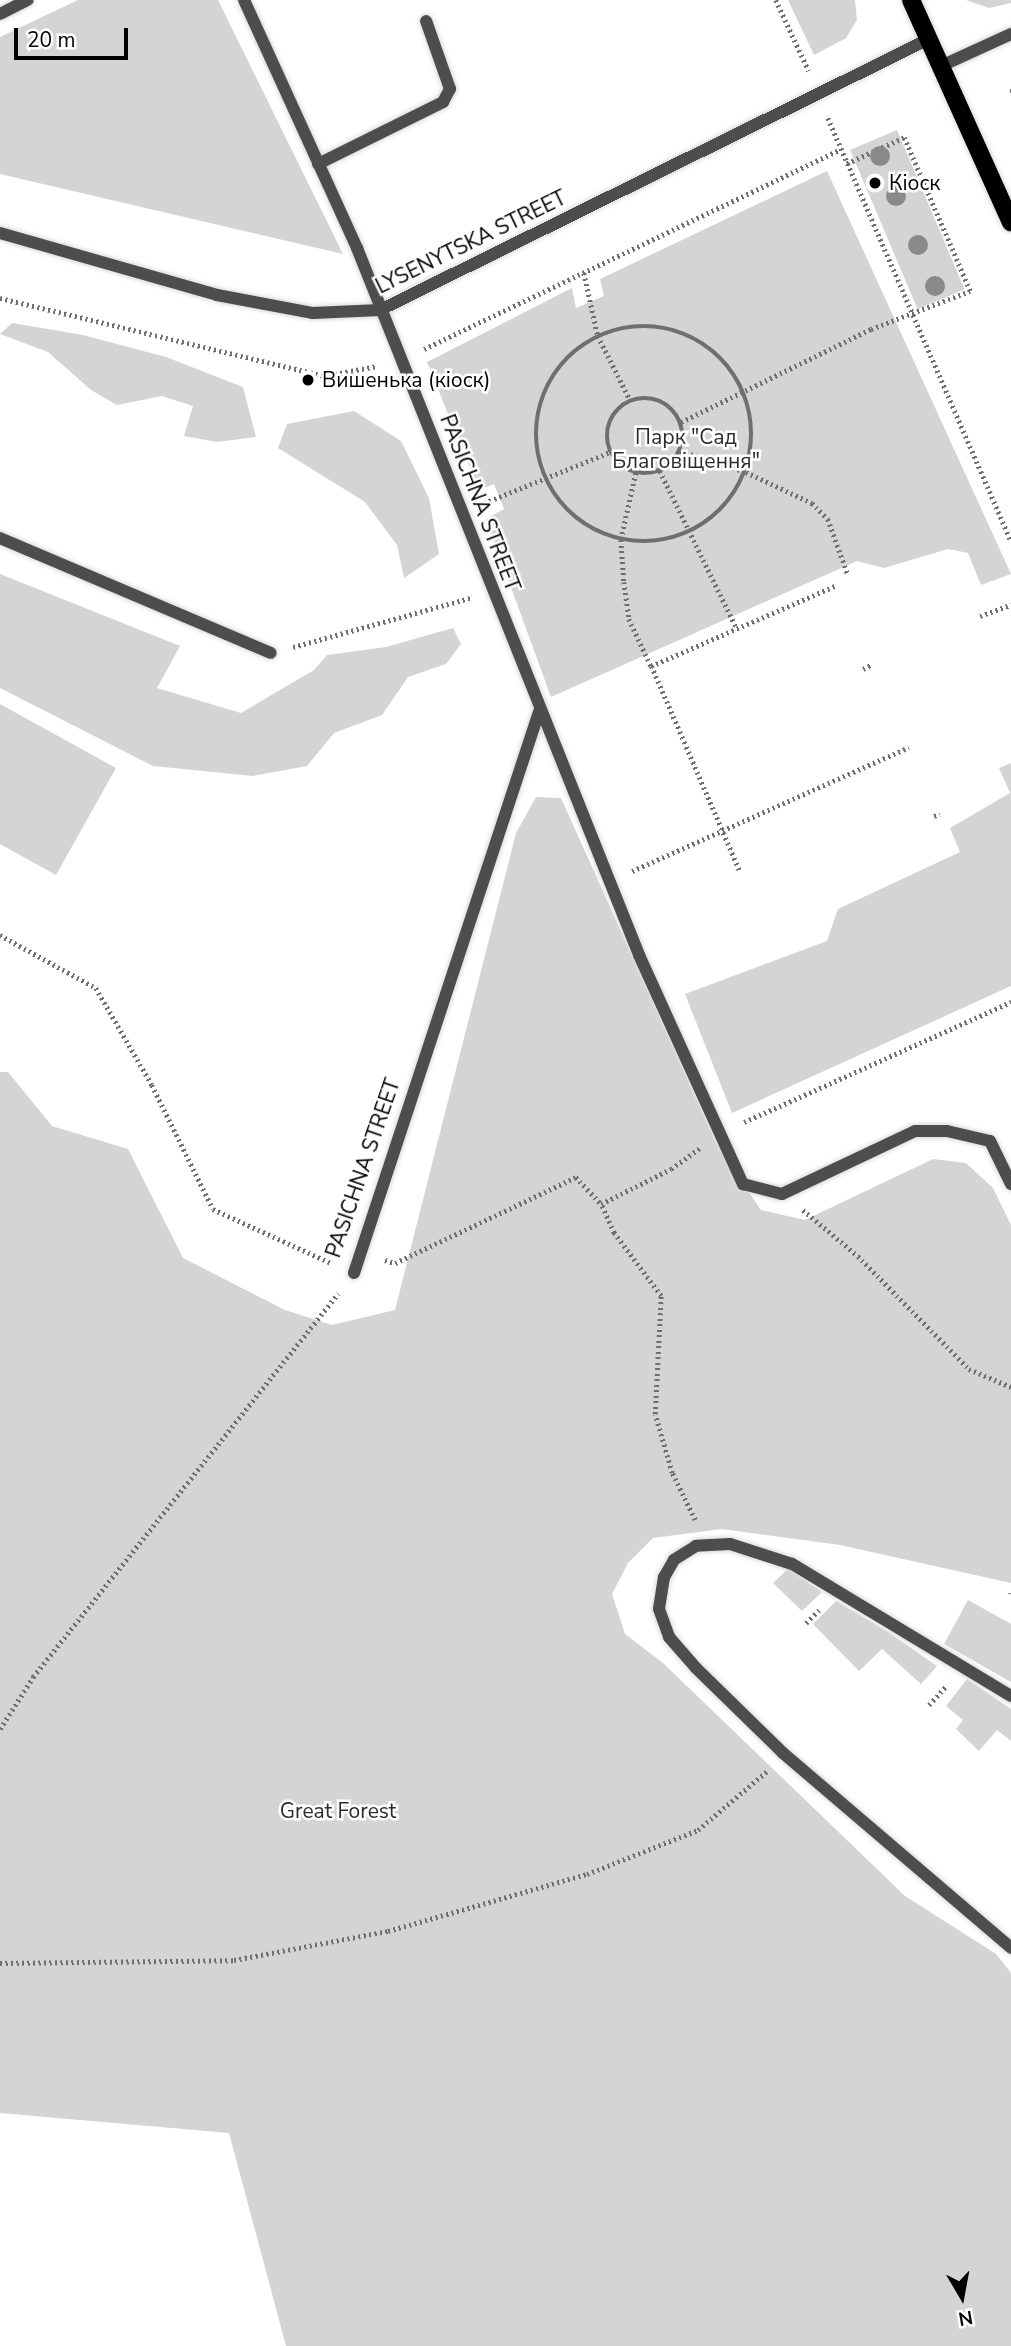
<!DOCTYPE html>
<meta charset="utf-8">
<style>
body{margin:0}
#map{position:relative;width:1011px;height:2346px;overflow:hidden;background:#fff;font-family:"Nunito Sans",sans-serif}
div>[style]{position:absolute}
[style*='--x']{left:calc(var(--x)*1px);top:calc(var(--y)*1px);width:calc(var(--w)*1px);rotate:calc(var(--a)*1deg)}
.green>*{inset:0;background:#d4d4d4;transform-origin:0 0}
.path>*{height:4.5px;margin-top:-2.25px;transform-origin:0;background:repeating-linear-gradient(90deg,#6f6f6f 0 2px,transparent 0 5.5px)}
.path>.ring{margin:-2.25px;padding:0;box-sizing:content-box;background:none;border:4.5px solid #6f6f6f;border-radius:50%}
.roads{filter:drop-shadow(0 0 2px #dbdbdb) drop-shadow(0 0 2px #dbdbdb)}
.minor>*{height:12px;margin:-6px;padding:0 6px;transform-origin:6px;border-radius:6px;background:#4d4d4d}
.major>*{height:18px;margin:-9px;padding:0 9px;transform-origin:9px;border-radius:9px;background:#000}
.trees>*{width:20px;height:20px;margin:-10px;border-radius:50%;background:#8a8a8a}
.dots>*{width:19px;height:19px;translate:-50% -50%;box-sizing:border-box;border:4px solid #fff;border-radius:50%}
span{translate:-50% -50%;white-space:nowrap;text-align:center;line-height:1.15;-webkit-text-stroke:5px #fff;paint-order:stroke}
.poi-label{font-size:21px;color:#000}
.left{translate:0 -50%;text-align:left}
.street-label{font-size:21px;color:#000}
.park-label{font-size:21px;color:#2b2b2b}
.north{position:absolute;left:927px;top:2262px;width:70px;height:70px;-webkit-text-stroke:5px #fff;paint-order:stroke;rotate:170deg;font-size:19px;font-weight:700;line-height:28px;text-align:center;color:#000}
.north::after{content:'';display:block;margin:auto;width:24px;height:32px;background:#000;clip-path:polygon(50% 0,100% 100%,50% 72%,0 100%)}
.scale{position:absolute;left:14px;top:28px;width:114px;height:32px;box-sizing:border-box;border:4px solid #000;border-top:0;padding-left:9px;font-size:21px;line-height:24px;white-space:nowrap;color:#000;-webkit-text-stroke:5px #fff;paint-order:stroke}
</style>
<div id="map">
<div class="green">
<div style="clip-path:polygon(78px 0,218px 0,343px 254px,0 174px,0 37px)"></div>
<div style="clip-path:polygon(788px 0,855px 0,857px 20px,846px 38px,814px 55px)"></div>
<div style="clip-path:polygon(966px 0,1011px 0,1011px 3px,989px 8px)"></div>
<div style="left:897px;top:130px;width:173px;height:51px;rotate:67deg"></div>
<div style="clip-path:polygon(827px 171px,1011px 574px,981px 585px,968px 553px,948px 549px,884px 568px,857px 561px,551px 697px,486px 519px,504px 509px,494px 484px,479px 490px,427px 362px,572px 288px,576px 308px,604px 296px,600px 279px)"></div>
<div style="clip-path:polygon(12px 323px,83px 335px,166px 357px,243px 387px,256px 437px,217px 442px,184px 436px,193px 406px,162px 396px,117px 405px,91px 390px,48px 352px,0 334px)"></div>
<div style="clip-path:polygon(354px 411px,401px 441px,429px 498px,439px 554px,404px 578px,397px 545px,365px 502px,278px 448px,287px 424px)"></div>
<div style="clip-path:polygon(0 574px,180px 646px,157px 688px,241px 713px,314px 670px,327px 655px,386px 647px,453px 628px,461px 644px,446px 664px,408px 677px,382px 715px,334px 733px,307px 766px,253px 776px,153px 766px,0 688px)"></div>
<div style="clip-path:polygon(0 704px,116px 768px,56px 875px,0 844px)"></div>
<div style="clip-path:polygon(1011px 763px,1011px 986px,732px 1113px,685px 994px,827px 941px,838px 909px,960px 852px,950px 828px,1010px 793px,999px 768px)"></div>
<div style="clip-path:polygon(536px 797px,561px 798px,718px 1147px,761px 1210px,805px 1220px,933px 1159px,966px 1163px,993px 1188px,1011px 1225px,1011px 1583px,840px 1545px,722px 1529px,653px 1538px,628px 1563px,612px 1594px,625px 1634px,663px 1663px,905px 1896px,996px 1954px,1011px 1973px,1011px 2346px,286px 2346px,229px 2133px,0 2113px,0 1072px,8px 1072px,52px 1126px,128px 1149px,183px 1258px,285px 1310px,332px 1325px,395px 1310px,516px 833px)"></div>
<div style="clip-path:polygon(788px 1569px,822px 1592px,802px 1611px,773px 1583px)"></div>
<div style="clip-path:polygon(968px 1600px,1011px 1624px,1011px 1682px,944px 1644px)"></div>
<div style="clip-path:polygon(836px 1601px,888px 1632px,937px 1666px,921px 1684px,882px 1649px,859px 1671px,813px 1624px)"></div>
<div style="clip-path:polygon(967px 1679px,1011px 1709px,1011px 1741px,997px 1730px,979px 1751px,956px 1729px,963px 1720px,946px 1706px)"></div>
</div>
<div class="path">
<div style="--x:776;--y:0;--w:78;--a:65.1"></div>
<div style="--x:1010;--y:91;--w:1;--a:0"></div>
<div style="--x:828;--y:118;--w:461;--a:66.6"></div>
<div style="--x:584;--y:273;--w:65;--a:77.5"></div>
<div style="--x:598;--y:336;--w:72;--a:63.4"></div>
<div style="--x:0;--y:298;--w:333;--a:13.5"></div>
<div style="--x:324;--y:376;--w:54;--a:-10.7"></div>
<div class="ring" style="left:536px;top:326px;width:211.5px;height:211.5px"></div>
<div style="--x:424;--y:349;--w:461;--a:-25.6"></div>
<div class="ring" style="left:607px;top:398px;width:71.5px;height:71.5px"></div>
<div style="--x:681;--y:422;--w:212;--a:-26.1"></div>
<div style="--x:871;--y:329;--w:106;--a:-21"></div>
<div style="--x:970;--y:291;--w:167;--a:-113.3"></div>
<div style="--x:904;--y:138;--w:63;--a:155.5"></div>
<div style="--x:680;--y:451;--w:69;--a:17.7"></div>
<div style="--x:746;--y:472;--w:73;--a:25.2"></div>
<div style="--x:812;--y:503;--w:23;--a:45"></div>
<div style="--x:828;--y:519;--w:59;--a:70.3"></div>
<div style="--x:660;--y:471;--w:176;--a:64"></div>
<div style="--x:636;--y:473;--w:69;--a:102.6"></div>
<div style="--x:621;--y:540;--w:42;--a:85.9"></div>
<div style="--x:624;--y:582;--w:37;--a:82"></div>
<div style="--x:629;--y:619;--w:52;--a:64.9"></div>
<div style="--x:484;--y:503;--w:136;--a:-22"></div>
<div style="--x:980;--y:616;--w:33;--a:-20"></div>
<div style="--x:293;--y:647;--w:184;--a:-15.5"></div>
<div style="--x:863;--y:669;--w:9;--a:-27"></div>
<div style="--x:934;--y:816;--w:6;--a:-18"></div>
<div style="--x:739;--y:870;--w:222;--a:-113.3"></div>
<div style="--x:651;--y:666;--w:201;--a:-23.5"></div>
<div style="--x:632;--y:871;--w:303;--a:-24.1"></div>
<div style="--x:0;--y:935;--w:110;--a:28.9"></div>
<div style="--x:96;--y:988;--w:112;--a:60"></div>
<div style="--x:152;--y:1085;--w:138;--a:63.8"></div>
<div style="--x:213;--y:1209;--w:130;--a:24.6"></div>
<div style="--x:744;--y:1122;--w:293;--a:-24.2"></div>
<div style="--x:803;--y:1210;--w:72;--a:39.9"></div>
<div style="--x:858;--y:1256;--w:158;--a:45.5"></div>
<div style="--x:969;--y:1369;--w:46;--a:23.2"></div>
<div style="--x:385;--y:1260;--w:10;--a:17"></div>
<div style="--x:395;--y:1263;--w:200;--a:-25.4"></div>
<div style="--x:576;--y:1177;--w:37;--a:47"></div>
<div style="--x:695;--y:1520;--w:52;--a:-116.1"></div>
<div style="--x:672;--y:1473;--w:61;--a:-106.1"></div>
<div style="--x:655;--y:1414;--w:118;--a:-87.1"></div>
<div style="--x:661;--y:1296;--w:79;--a:-126.7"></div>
<div style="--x:614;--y:1233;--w:32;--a:-114"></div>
<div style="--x:601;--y:1204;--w:78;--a:-26.6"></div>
<div style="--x:671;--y:1169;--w:36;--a:-36"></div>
<div style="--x:1011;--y:1593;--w:1;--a:90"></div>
<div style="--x:806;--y:1623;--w:20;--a:-45"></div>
<div style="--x:929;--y:1705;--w:27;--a:-48"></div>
<div style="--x:0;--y:1729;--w:62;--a:-57.6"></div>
<div style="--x:33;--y:1677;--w:490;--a:-51.5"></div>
<div style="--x:0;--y:1963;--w:234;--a:-0.7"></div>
<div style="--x:234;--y:1960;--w:157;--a:-10.7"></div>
<div style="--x:388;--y:1931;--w:207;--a:-16"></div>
<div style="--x:587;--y:1874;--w:119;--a:-21.6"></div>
<div style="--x:698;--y:1830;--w:91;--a:-40.5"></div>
</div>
<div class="roads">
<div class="minor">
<div style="--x:244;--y:0;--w:273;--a:65.5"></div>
<div style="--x:357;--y:248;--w:761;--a:68.25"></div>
<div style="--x:639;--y:955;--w:252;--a:65.6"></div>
<div style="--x:743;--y:1184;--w:40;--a:14.4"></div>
<div style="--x:782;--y:1194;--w:147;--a:-25.3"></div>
<div style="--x:915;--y:1131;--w:32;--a:0"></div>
<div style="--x:947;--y:1131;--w:44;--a:13.1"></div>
<div style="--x:990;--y:1141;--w:48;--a:64"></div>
<div style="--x:0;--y:14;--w:31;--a:-27"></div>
<div style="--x:941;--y:66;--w:77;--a:-24.6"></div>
<div style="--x:318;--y:164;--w:140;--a:-26.4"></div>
<div style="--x:443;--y:102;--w:15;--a:-62"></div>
<div style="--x:450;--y:89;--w:72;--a:-109.4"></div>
<div style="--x:0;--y:233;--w:226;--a:15.9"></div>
<div style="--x:217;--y:295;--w:98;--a:10.6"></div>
<div style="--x:313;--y:313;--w:67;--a:-2.6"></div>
<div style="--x:380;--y:310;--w:612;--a:-26.27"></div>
<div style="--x:0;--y:538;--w:294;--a:23"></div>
<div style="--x:354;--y:1273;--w:591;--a:-71.75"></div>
<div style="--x:1011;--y:1696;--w:256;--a:-148.9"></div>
<div style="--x:792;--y:1564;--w:65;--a:-162.1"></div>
<div style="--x:730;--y:1544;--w:34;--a:177"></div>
<div style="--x:696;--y:1546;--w:26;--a:148"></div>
<div style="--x:674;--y:1560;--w:20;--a:120"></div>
<div style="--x:664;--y:1577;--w:32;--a:99"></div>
<div style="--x:659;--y:1609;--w:30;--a:70"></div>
<div style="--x:669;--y:1637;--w:41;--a:48.9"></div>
<div style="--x:696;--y:1668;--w:122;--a:44.3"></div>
<div style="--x:783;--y:1753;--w:300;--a:40.5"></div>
</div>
<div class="major">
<div style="--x:911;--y:0;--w:244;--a:65.8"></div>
</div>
</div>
<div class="trees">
<div style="left:880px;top:156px"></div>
<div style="left:896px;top:196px"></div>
<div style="left:918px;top:245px"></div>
<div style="left:935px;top:286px"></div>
</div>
<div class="dots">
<div style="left:875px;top:183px;background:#000"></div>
<div style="left:308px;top:380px;background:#000"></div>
</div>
<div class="poi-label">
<span class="left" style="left:889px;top:183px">Кіоск</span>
<span class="left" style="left:322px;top:380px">Вишенька (кіоск)</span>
</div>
<div class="street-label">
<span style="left:471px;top:242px;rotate:-26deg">LYSENYTSKA STREET</span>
<span style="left:480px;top:503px;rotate:69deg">PASICHNA STREET</span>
<span style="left:363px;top:1168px;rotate:-71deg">PASICHNA STREET</span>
</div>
<div class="park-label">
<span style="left:686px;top:449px">Парк "Сад<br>Благовіщення"</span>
<span style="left:338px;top:1811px">Great Forest</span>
</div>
<div class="north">N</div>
<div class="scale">20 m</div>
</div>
